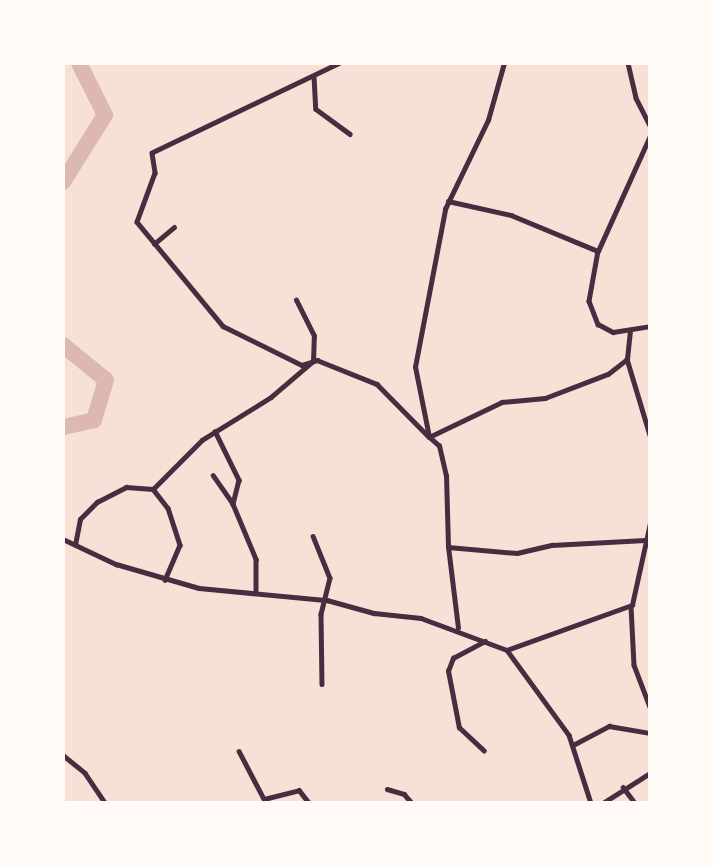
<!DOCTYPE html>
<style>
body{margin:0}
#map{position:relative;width:713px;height:866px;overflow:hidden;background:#f7e1d7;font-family:"Source Sans 3",sans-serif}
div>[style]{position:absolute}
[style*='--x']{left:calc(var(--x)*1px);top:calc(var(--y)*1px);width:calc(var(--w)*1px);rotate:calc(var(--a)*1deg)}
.river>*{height:16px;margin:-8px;padding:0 8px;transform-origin:8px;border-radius:8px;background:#dcb8b0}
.minor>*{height:4.5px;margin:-2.25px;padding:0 2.25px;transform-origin:2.25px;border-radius:2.25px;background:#4a2c40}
span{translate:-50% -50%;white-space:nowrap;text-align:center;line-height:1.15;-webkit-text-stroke:5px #fffaf5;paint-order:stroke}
.frame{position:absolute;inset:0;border:65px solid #fffaf5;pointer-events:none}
</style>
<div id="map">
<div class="river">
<div style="--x:63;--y:182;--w:79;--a:-57.9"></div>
<div style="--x:105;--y:115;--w:58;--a:-116.6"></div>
<div style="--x:63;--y:345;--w:55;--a:39.1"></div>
<div style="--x:106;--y:380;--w:42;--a:106.7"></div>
<div style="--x:94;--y:420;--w:32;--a:167"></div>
</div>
<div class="minor">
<div style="--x:340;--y:63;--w:208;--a:154.4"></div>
<div style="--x:152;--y:153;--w:20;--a:81"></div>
<div style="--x:155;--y:173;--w:52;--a:110.2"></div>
<div style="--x:137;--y:222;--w:135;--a:50.4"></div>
<div style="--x:223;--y:326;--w:88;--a:26.3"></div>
<div style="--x:302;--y:365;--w:16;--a:-18"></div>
<div style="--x:317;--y:360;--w:65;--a:21.8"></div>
<div style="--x:377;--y:384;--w:74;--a:45.5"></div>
<div style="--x:429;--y:437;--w:81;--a:-25.6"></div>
<div style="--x:502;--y:402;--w:43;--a:-5.3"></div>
<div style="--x:545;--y:398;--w:67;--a:-20.9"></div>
<div style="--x:608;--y:374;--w:24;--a:-38"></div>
<div style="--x:627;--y:359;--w:29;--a:-84"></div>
<div style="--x:628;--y:63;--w:36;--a:77"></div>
<div style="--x:636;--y:98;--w:30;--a:63"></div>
<div style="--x:314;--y:76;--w:33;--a:87"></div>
<div style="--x:316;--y:109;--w:42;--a:36.3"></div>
<div style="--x:448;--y:201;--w:65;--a:12.5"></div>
<div style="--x:511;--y:215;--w:94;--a:22.5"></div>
<div style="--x:598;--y:251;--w:51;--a:100.2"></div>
<div style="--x:589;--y:301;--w:25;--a:69"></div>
<div style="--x:598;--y:324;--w:17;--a:28"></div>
<div style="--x:613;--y:332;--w:37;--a:-9"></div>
<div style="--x:154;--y:244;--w:26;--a:-40"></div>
<div style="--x:598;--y:251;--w:126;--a:-65.7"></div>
<div style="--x:627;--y:359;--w:79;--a:73.2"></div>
<div style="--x:215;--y:431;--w:55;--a:63.9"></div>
<div style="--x:239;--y:480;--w:25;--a:104"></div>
<div style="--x:233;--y:504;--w:60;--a:67.3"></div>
<div style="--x:256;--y:559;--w:32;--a:90"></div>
<div style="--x:213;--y:475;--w:35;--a:55"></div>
<div style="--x:153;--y:489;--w:69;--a:-45"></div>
<div style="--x:202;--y:440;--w:81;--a:-31.9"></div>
<div style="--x:271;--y:397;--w:55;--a:-40.6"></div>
<div style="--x:313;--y:361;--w:25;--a:-88"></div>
<div style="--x:314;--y:336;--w:40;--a:-116.6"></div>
<div style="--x:313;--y:536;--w:45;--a:68"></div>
<div style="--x:330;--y:578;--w:37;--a:104"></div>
<div style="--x:321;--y:614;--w:70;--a:89.2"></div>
<div style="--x:63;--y:539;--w:59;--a:25.3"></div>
<div style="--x:116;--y:564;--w:86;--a:16.1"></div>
<div style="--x:199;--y:588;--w:129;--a:5.4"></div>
<div style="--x:327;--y:600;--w:49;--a:15.5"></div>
<div style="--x:374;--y:613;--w:47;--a:6.1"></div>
<div style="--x:421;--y:618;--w:92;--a:20.4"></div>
<div style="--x:507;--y:650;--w:105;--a:53.9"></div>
<div style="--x:569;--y:735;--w:71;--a:72.1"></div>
<div style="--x:75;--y:545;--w:26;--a:-79"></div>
<div style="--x:80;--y:519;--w:24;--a:-45"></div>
<div style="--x:97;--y:502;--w:33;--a:-27"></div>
<div style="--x:126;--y:487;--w:27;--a:4"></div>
<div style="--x:153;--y:489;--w:24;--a:52"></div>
<div style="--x:168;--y:508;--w:39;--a:72"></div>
<div style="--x:180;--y:545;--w:38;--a:113"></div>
<div style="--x:448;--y:547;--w:69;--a:5"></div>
<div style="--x:517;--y:553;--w:36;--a:-13"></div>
<div style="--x:552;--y:545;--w:93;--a:-3.1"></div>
<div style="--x:631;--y:606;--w:59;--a:87.1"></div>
<div style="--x:634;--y:665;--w:45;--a:69.1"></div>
<div style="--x:458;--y:628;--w:82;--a:-97"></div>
<div style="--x:448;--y:547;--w:71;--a:-91.6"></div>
<div style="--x:446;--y:476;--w:31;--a:-103"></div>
<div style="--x:439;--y:446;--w:13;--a:-138"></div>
<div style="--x:429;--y:437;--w:71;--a:-101.3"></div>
<div style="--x:415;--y:367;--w:161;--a:-79.2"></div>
<div style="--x:445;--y:209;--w:99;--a:-64.2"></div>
<div style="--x:488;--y:120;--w:59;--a:-74.3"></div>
<div style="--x:507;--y:650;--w:133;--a:-19.8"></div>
<div style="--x:632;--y:605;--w:84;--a:-77.6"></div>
<div style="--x:573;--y:745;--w:41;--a:-27.8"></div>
<div style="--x:609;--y:726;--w:42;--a:9.7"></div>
<div style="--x:239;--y:751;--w:54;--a:62.5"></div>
<div style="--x:264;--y:799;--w:36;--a:-14"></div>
<div style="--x:299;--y:790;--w:16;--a:52"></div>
<div style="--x:484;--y:751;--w:34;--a:-137"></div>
<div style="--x:459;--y:728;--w:58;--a:-100.9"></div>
<div style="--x:448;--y:671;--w:14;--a:-69"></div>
<div style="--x:453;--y:658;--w:36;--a:-28"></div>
<div style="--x:63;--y:755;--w:28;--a:39"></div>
<div style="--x:85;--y:773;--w:36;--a:56"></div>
<div style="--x:623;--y:787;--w:20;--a:53"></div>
<div style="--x:387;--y:789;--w:18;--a:16"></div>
<div style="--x:404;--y:794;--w:12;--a:48"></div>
<div style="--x:603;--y:803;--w:56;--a:-32.6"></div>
</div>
<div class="frame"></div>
</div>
